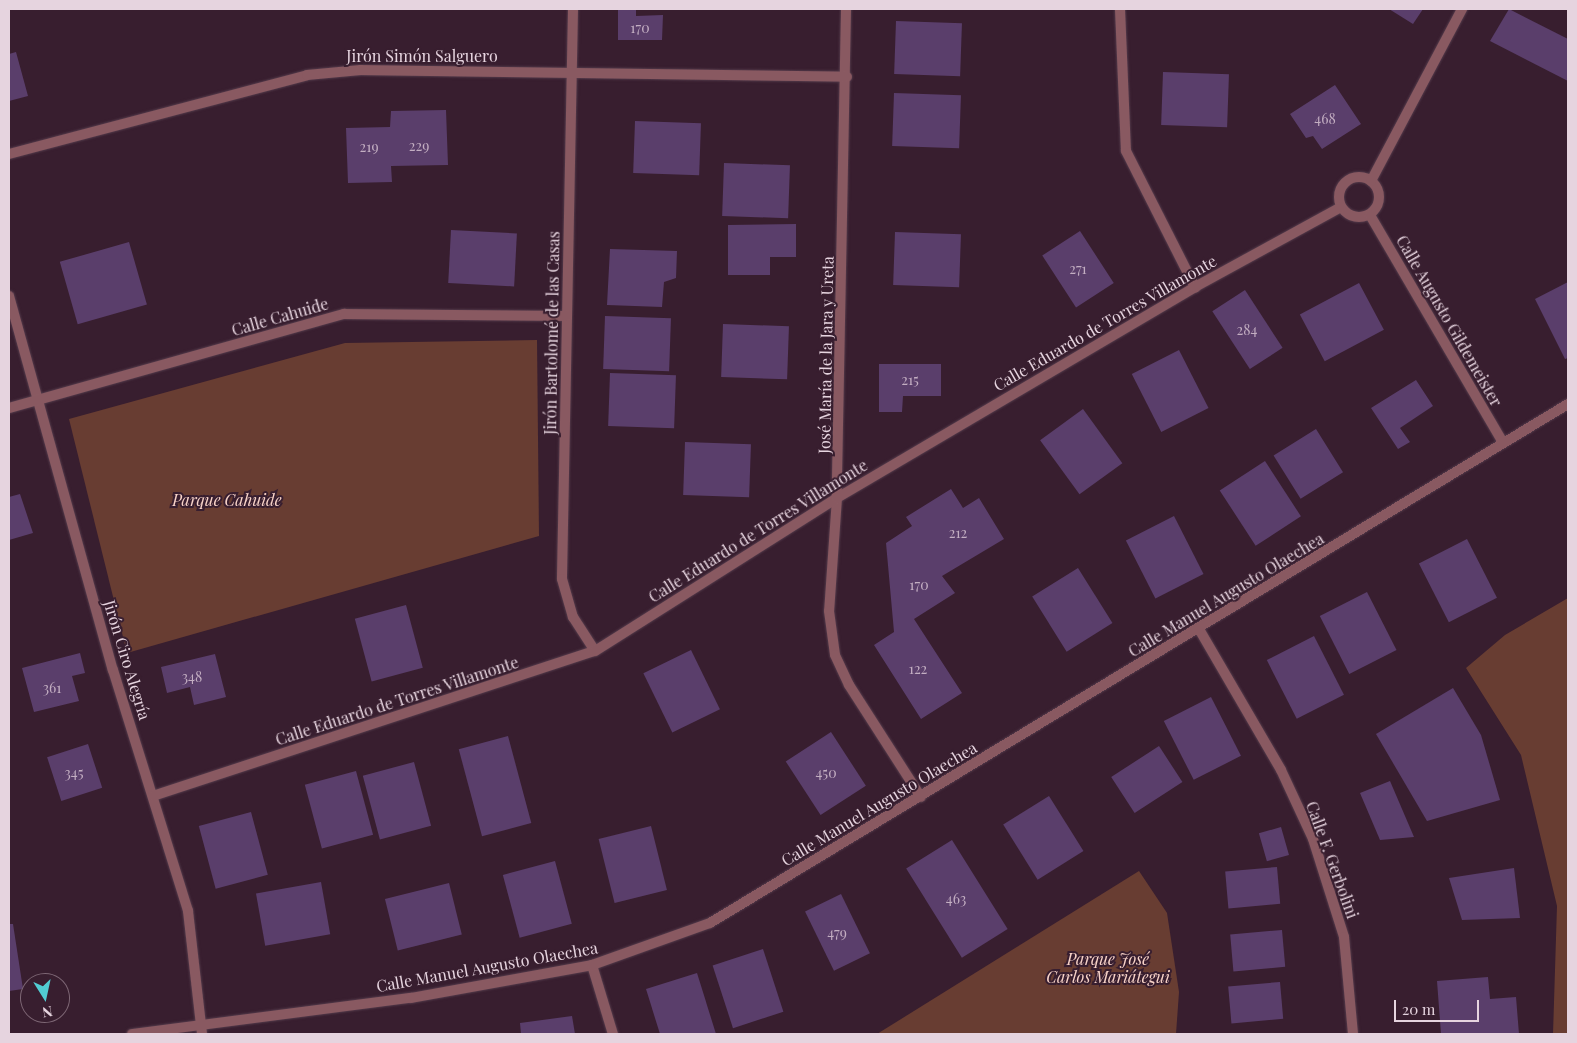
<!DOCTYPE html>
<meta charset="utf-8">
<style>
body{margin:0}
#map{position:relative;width:1577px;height:1043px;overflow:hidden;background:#381e2f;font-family:"Playfair Display",serif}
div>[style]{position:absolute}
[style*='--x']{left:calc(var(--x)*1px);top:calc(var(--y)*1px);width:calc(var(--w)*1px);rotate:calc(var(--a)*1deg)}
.green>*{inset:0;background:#683d32}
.building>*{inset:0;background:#5a3e6b;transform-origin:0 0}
.roads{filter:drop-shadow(0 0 1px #543b4b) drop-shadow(0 0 1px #543b4b)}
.minor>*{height:10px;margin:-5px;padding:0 5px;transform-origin:5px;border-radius:5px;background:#895961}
.minor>.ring{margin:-5px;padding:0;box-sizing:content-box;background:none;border:10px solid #895961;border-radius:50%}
span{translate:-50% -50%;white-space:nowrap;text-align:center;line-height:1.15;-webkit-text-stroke:4px #381e2f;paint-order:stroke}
.number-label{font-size:14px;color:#c3aec2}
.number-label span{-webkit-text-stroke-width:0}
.street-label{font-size:16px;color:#e6d4df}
.park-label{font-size:16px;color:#f9d4c9;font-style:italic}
.frame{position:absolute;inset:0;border:10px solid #e6d4df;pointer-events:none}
.north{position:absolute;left:20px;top:973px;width:50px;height:50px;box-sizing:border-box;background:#381e2f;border:1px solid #7e6775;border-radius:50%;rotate:170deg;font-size:14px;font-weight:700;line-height:20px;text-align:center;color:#e6d4df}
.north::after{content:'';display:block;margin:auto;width:18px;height:22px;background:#51ccd2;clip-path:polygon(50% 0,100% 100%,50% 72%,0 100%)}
.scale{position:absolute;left:1394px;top:1000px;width:85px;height:22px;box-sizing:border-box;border:2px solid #e6d4df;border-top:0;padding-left:6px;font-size:15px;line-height:18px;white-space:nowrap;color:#e6d4df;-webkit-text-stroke:4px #381e2f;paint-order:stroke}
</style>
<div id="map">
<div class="green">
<div style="clip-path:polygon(537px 340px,539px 536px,127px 653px,69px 419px,345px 343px)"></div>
<div style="clip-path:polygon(1568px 598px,1568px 1034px,1553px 1034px,1557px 906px,1521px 755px,1466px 668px,1505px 635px)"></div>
<div style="clip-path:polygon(1139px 871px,1167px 913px,1179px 992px,1176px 1034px,877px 1034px)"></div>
</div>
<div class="building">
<div style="clip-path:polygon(618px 9px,636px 9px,636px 16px,663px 15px,662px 40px,618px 40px)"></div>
<div style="clip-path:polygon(1389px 9px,1423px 9px,1413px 24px)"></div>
<div style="clip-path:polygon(1509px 9px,1568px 39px,1568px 81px,1490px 41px)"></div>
<div style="left:896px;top:21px;width:66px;height:53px;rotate:2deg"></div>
<div style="clip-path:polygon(16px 52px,28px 96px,9px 101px,9px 54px)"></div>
<div style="left:1163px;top:72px;width:66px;height:53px;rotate:2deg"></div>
<div style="clip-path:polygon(1335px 85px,1361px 124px,1322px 149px,1313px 136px,1306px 138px,1290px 114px)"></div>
<div style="left:894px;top:93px;width:67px;height:53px;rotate:2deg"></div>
<div style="clip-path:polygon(446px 110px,448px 165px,391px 166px,392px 182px,348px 183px,346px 128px,390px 127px,391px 111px)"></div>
<div style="left:635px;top:121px;width:66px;height:52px;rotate:2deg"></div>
<div style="left:724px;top:163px;width:66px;height:53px;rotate:2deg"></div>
<div style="clip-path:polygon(796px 224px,796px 257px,770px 257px,770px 275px,728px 275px,728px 225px)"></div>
<div style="left:451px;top:230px;width:66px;height:53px;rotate:3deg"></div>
<div style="left:1080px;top:231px;width:62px;height:45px;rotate:57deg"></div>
<div style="left:895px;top:232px;width:66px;height:53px;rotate:2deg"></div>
<div style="left:129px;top:242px;width:65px;height:72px;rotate:74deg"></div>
<div style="clip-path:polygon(610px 249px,677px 251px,676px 278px,664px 282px,662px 307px,607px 305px)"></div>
<div style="clip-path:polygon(1568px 282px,1568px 358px,1565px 359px,1535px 299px)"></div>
<div style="left:1359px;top:283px;width:53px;height:67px;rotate:62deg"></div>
<div style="left:1245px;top:290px;width:69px;height:39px;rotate:57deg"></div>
<div style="left:605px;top:316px;width:66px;height:53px;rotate:2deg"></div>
<div style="left:723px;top:324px;width:66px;height:53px;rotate:2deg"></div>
<div style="left:1179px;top:350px;width:65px;height:53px;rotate:63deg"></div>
<div style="clip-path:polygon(879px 364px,941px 364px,941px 396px,903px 396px,902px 412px,879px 412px)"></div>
<div style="left:610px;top:373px;width:66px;height:53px;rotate:2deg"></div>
<div style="clip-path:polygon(1416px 380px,1433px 406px,1400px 428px,1410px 442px,1398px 449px,1371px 408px)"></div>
<div style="left:1083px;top:409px;width:67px;height:53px;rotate:54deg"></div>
<div style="left:1316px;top:429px;width:51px;height:50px;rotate:58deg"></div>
<div style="left:685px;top:442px;width:66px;height:53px;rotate:2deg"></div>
<div style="left:1265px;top:461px;width:66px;height:54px;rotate:57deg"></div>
<div style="clip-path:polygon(951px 489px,963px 508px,979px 498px,1004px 539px,942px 576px,955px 593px,914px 619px,962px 693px,921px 719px,874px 645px,894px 632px,886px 543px,912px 526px,906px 517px)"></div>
<div style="clip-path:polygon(20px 494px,33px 533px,9px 540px,9px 497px)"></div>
<div style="left:1174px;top:516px;width:65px;height:54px;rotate:63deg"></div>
<div style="left:1467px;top:539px;width:66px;height:54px;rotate:63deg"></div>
<div style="left:1078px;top:568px;width:65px;height:54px;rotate:58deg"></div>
<div style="left:1367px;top:592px;width:65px;height:53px;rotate:63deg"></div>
<div style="left:406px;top:605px;width:65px;height:53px;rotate:75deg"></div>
<div style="left:1314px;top:636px;width:66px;height:53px;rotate:63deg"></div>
<div style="left:691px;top:650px;width:66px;height:53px;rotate:64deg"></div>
<div style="clip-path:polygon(80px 653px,85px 673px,72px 676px,79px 701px,34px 712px,22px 668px)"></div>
<div style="clip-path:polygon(215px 654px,226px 697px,194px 705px,190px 687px,167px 693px,161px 667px)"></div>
<div style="clip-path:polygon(1453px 688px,1481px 735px,1500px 800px,1427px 821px,1376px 734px)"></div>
<div style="left:1211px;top:697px;width:66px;height:53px;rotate:63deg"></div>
<div style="left:831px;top:732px;width:64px;height:54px;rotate:57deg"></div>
<div style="left:508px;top:736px;width:90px;height:51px;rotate:75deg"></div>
<div style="left:88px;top:744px;width:46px;height:43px;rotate:72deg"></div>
<div style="left:1159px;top:746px;width:43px;height:57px;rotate:57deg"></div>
<div style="left:414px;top:762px;width:66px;height:53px;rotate:75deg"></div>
<div style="left:356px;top:771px;width:66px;height:53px;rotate:75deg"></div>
<div style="clip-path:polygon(1390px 781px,1414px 837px,1380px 840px,1360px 793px)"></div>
<div style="left:1049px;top:796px;width:65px;height:54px;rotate:58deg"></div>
<div style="left:251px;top:812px;width:65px;height:54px;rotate:75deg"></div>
<div style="left:651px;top:826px;width:66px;height:54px;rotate:76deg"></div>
<div style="left:1281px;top:827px;width:29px;height:23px;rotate:74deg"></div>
<div style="left:952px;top:840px;width:105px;height:54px;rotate:58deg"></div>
<div style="left:555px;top:861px;width:65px;height:54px;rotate:75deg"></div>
<div style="left:1277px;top:867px;width:37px;height:52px;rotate:85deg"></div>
<div style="clip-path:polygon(1514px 868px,1520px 918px,1462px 920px,1449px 878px)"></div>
<div style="left:321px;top:882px;width:53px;height:66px;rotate:80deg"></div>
<div style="left:449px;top:883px;width:53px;height:66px;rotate:76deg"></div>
<div style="left:841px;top:894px;width:66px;height:40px;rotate:64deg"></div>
<div style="clip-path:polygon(9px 924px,13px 924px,23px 989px,9px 991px)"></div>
<div style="left:1282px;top:930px;width:37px;height:52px;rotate:85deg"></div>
<div style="left:763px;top:949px;width:66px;height:53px;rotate:72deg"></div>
<div style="clip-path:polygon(697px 973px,716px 1034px,660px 1034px,646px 989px)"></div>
<div style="clip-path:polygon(1488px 977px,1490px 999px,1516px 997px,1519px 1034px,1441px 1034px,1437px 981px)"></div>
<div style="left:1280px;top:982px;width:37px;height:52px;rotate:85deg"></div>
<div style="clip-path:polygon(572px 1016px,575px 1034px,521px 1034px,520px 1023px)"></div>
</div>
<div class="roads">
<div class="minor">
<div style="--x:573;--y:9;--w:570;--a:91.11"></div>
<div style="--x:562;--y:579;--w:40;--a:74"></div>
<div style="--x:573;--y:617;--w:40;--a:57.1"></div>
<div style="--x:846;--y:9;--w:489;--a:91.1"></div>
<div style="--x:837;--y:498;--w:113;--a:94"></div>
<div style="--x:829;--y:611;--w:44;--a:82.2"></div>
<div style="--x:835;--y:655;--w:33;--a:65"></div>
<div style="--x:849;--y:685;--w:133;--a:57.3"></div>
<div style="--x:1120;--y:9;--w:142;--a:87.6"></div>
<div style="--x:1126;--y:151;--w:153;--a:63.1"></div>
<div style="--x:9;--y:154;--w:308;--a:-14.8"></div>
<div style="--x:307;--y:75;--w:54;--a:-5.3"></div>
<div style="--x:361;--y:70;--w:486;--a:0.8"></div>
<div class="ring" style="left:1339px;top:177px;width:30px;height:30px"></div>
<div style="--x:1371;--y:181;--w:195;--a:-62.1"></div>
<div style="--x:1370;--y:215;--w:264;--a:59.7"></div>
<div style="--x:9;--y:296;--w:388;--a:74.5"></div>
<div style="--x:113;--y:670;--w:252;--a:72.7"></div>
<div style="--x:188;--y:911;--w:124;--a:83.5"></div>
<div style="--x:9;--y:408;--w:348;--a:-15.7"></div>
<div style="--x:344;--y:314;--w:223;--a:0.5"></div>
<div style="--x:1199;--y:629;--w:163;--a:59.8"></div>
<div style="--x:1281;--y:770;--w:76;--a:65.1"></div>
<div style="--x:1313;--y:839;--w:103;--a:72.4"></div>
<div style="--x:1344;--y:937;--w:97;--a:84.7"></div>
<div style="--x:153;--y:796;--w:465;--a:-18.2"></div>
<div style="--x:595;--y:651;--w:286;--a:-32.3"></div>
<div style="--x:837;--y:498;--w:416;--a:-30.5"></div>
<div style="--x:1195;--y:287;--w:166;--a:-28.7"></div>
<div style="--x:592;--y:965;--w:72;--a:73.1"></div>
<div style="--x:132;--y:1034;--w:281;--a:-7.4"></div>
<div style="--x:411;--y:998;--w:184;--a:-10.3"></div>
<div style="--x:592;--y:965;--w:125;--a:-19.6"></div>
<div style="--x:710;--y:923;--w:1003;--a:-31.17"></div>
</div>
</div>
<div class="number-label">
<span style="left:640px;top:28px">170</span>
<span style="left:1325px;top:119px">468</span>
<span style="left:419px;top:146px">229</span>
<span style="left:369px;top:147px">219</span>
<span style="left:1078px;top:269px">271</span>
<span style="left:1247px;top:330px">284</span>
<span style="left:910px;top:380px">215</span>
<span style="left:958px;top:533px">212</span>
<span style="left:919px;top:585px">170</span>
<span style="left:918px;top:669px">122</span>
<span style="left:192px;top:677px">348</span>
<span style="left:52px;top:688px">361</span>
<span style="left:74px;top:773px">345</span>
<span style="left:826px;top:773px">450</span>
<span style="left:956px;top:899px">463</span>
<span style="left:837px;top:933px">479</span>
</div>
<div class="street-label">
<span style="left:422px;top:56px">Jirón Simón Salguero</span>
<span style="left:280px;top:317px;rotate:-16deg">Calle Cahuide</span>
<span style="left:1449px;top:321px;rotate:60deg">Calle Augusto Gildemeister</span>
<span style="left:1105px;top:323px;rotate:-30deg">Calle Eduardo de Torres Villamonte</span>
<span style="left:552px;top:333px;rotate:-89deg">Jirón Bartolomé de las Casas</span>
<span style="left:826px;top:355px;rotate:-89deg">José María de la Jara y Ureta</span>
<span style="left:758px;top:531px;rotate:-32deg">Calle Eduardo de Torres Villamonte</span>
<span style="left:1226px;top:595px;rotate:-31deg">Calle Manuel Augusto Olaechea</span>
<span style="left:127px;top:660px;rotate:73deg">Jirón Ciro Alegría</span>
<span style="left:397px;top:701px;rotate:-18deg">Calle Eduardo de Torres Villamonte</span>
<span style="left:879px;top:804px;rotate:-31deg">Calle Manuel Augusto Olaechea</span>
<span style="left:1332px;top:860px;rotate:70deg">Calle F. Gerbolini</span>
<span style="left:487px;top:967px;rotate:-10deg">Calle Manuel Augusto Olaechea</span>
</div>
<div class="park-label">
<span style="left:227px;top:500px">Parque Cahuide</span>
<span style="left:1108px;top:968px">Parque José<br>Carlos Mariátegui</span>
</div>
<div class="frame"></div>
<div class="north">N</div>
<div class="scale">20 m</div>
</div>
